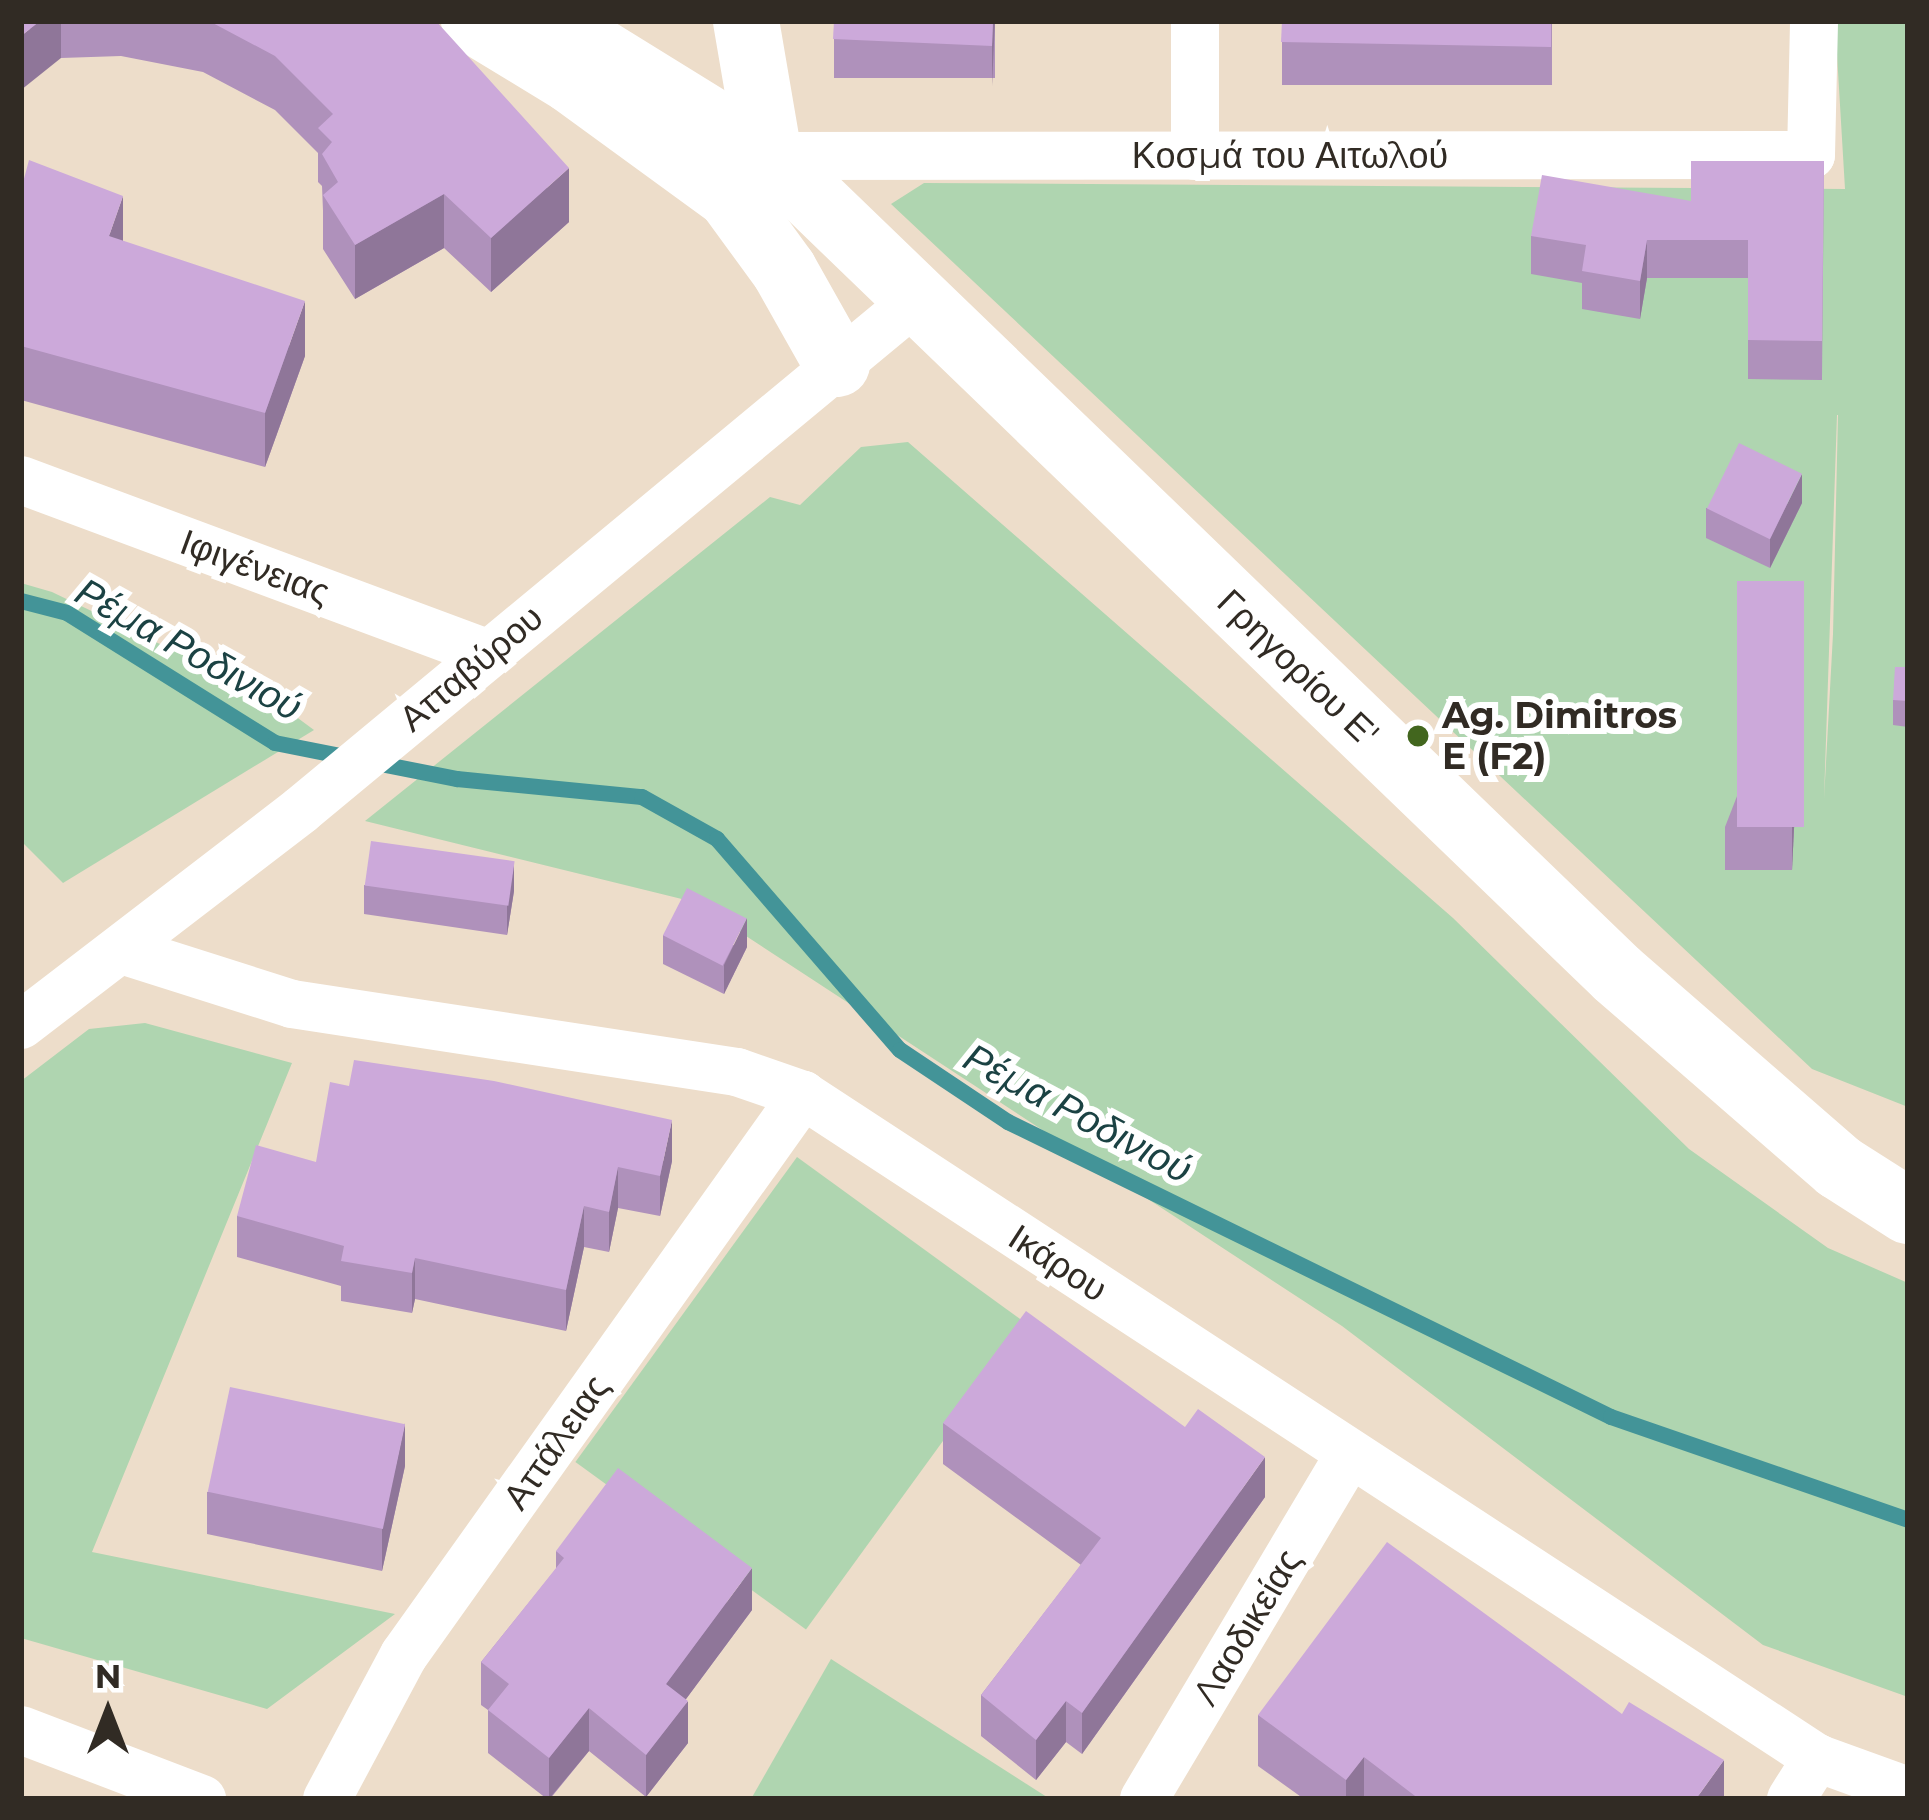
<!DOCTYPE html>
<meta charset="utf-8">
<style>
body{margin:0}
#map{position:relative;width:1929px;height:1820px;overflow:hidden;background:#edddca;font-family:Montserrat,sans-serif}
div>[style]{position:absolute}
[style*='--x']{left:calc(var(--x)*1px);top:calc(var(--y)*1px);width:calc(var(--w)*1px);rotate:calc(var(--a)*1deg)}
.green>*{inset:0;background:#afd5b0;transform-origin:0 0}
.stream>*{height:16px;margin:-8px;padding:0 8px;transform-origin:8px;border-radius:8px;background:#439498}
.minor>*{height:48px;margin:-24px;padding:0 24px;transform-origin:24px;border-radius:24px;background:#fff}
.secondary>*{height:66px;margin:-33px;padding:0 33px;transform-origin:33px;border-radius:33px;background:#fff}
.wall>*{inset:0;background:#af91bb;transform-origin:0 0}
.shaded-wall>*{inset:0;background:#8f7699}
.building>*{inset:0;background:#cca9da;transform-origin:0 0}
.dots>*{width:33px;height:33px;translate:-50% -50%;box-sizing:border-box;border:6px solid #fff;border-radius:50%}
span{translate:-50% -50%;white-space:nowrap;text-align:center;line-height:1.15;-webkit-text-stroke:12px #fff;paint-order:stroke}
.street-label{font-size:36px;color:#312b24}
.poi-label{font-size:36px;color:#312b24;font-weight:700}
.left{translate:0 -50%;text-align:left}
.water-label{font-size:39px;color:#1b4243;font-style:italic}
.frame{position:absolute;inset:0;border:24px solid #312b24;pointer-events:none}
.north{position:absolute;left:48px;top:1652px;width:120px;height:120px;-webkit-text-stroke:9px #fff;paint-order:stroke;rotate:0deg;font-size:33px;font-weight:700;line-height:48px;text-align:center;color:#312b24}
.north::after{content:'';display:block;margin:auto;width:42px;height:54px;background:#312b24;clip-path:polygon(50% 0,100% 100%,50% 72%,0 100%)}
</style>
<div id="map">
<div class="green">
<div style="clip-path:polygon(evenodd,1835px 21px,1908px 21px,1908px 1107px,1812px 1069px,891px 204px,924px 183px,1845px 189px,1835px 21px,1838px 415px,1833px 634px,1824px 799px,1837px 415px,1838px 415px)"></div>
<div style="clip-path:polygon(908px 442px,1453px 918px,1689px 1149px,1828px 1248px,1908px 1283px,1908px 1697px,1763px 1645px,1342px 1326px,694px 902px,365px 821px,770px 497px,800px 505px,861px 447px)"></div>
<div style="clip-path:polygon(21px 583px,52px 592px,268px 696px,314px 730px,63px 883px,21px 841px)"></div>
<div style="clip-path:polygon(145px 1023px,292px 1063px,92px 1552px,395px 1614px,267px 1709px,21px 1638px,21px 1081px,89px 1029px)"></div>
<div style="left:797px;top:1157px;width:285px;height:377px;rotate:36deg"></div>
<div style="clip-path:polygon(831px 1659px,1050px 1799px,751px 1799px)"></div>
</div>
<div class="stream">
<div style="--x:21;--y:601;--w:48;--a:14.6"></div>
<div style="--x:67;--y:613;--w:245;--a:32"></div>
<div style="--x:275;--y:743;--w:186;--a:11.2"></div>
<div style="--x:457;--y:779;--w:186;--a:5.6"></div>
<div style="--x:642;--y:797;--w:86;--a:29.2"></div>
<div style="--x:717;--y:839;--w:279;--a:49.1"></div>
<div style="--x:900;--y:1050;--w:130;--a:33.7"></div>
<div style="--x:1008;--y:1122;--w:671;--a:26.07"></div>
<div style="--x:1611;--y:1417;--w:314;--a:19.1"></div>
</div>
<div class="minor">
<div style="--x:769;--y:156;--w:1042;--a:-0.05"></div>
<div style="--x:1811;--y:155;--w:134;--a:-88.7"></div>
<div style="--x:1195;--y:156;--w:135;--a:-90"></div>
<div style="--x:21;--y:480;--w:498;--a:20.4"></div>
<div style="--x:122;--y:950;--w:178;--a:17.6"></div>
<div style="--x:292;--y:1004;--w:450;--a:8.7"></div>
<div style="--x:737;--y:1072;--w:70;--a:19.2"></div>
<div style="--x:803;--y:1095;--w:1212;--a:33.18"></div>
<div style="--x:1817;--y:1758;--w:97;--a:19.9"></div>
<div style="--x:21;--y:1025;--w:353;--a:-37.5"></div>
<div style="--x:301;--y:810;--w:796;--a:-39.65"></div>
<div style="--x:21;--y:1730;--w:194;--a:20.9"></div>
<div style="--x:327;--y:1799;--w:163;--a:-61.9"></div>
<div style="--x:404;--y:1655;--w:688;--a:-54.53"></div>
<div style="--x:1144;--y:1799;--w:402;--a:-59.2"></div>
<div style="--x:1791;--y:1799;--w:49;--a:-57.6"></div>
</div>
<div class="secondary">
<div style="--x:474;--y:21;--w:114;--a:31.3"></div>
<div style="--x:571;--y:80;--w:197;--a:36.1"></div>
<div style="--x:730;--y:196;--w:92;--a:53.9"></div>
<div style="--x:784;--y:270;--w:108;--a:60.6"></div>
<div style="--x:550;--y:21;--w:257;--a:31.7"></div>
<div style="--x:769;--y:156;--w:1178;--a:43.97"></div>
<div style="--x:1617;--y:974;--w:294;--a:41"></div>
<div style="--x:1839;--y:1167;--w:82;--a:32.5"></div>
<div style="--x:746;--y:21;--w:137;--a:80.3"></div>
</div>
<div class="wall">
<div style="clip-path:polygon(21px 21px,436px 21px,569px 222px,491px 292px,444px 248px,355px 299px,323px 249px,323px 211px,322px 186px,318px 182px,318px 153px,275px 110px,203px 72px,121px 56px,61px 58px)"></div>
<div style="left:834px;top:21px;width:161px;height:57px"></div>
<div style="left:1282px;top:21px;width:270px;height:64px"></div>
<div style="clip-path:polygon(1824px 161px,1822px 380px,1748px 379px,1748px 278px,1647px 278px,1640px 319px,1582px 309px,1582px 283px,1531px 274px,1531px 236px,1691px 201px)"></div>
<div style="clip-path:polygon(21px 190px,123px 241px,305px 356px,265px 467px,21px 400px)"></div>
<div style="clip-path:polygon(1802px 503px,1770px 568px,1706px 538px,1706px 508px)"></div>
<div style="clip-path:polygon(1804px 624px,1792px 870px,1725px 870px,1725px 827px)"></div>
<div style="clip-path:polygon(1908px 667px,1908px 727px,1893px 725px,1893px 700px)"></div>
<div style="clip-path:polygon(364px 885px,514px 891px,507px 935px,364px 914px)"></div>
<div style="clip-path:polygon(663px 935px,747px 947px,724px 994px,663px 964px)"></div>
<div style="clip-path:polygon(672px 1161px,660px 1216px,618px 1208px,609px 1252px,584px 1247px,566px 1331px,415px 1299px,412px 1313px,341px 1301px,341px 1286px,237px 1257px,237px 1216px,316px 1162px)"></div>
<div style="clip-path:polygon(943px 1423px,1265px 1497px,1082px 1754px,1066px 1742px,1036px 1780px,981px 1736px,981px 1695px,1081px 1565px,943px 1464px)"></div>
<div style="clip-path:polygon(405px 1466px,382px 1571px,207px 1534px,207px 1492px)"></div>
<div style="clip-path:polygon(556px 1551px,752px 1610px,686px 1699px,688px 1743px,646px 1797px,589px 1751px,550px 1799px,547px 1799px,488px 1753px,488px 1710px,481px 1705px,481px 1662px,556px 1569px)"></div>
<div style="clip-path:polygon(1258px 1715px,1724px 1799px,1304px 1799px,1258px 1766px)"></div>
</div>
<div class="shaded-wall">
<div style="clip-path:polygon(40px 21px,61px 21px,61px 58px,21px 90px,21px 36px)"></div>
<div style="clip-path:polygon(993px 21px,995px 21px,992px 86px,992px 46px)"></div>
<div style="clip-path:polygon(569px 168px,569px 222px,491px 292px,491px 238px)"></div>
<div style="clip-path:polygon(444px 194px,444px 248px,355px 299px,355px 245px)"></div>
<div style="clip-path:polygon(123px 196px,123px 250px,109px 236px)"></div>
<div style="clip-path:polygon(1647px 240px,1647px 278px,1640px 319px,1640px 281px)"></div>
<div style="clip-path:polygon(305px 301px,305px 356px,265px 467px,265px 413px)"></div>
<div style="clip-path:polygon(1802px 474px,1802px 503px,1770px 568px,1770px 539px)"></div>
<div style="clip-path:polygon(1804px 581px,1804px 624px,1792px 870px,1792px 827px)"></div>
<div style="clip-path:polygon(514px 862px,514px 891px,507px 935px,507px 906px)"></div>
<div style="clip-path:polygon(747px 918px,747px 947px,724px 994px,724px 965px)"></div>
<div style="clip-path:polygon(672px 1120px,672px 1161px,660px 1216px,660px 1176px)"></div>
<div style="clip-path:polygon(618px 1167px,618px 1208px,609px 1252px,609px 1212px)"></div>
<div style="clip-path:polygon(584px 1206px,584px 1247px,566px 1331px,566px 1290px)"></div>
<div style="clip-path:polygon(415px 1258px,415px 1299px,412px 1313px,412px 1273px)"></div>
<div style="clip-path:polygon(405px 1423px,405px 1466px,382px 1571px,382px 1529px)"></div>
<div style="clip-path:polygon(1265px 1457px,1265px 1497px,1082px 1754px,1082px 1713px)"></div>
<div style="clip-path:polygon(752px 1568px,752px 1610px,666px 1726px,666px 1684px)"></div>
<div style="clip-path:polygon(688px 1701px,688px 1743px,646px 1797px,646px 1755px)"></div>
<div style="clip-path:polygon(1066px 1701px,1066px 1742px,1036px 1780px,1036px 1740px)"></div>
<div style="clip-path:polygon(589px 1708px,589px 1751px,549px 1799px,549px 1758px)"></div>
<div style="clip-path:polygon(1364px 1757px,1364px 1799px,1346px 1799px,1346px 1780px)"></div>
<div style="clip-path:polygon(1724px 1760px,1724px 1799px,1696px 1799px)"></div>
</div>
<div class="building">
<div style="clip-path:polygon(21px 21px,40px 21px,21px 36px)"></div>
<div style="clip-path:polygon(209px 21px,436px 21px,569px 168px,491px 238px,444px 194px,355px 245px,323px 195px,338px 182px,322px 154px,332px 142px,318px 128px,333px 114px,275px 56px)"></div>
<div style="clip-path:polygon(834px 21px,993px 21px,992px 46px,833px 39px)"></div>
<div style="clip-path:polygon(1282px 21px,1551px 21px,1551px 47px,1281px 42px)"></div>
<div style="clip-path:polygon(29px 160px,123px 196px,109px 236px,305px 301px,265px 413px,21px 346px,21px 190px)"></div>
<div style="clip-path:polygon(1691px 161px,1824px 161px,1822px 341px,1748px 340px,1748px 240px,1647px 240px,1640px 281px,1582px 271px,1586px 245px,1531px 236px,1542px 175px,1691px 201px)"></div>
<div style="left:1739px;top:443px;width:70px;height:73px;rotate:26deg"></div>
<div style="left:1737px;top:581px;width:67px;height:246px"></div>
<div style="clip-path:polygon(1895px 667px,1908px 667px,1908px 701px,1893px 700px)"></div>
<div style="left:371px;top:841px;width:145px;height:45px;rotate:8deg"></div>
<div style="left:687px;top:888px;width:67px;height:53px;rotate:27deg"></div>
<div style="clip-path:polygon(354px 1060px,494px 1081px,672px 1120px,660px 1176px,618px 1167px,609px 1212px,584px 1206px,566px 1290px,415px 1258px,412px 1273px,341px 1261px,344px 1246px,237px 1216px,256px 1145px,316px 1162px,330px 1082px,349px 1086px)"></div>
<div style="clip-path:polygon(1026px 1311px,1185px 1427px,1198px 1409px,1265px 1457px,1082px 1713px,1066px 1701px,1036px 1740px,981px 1695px,1101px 1538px,943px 1423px)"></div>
<div style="left:230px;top:1387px;width:179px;height:107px;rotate:12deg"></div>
<div style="clip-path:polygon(618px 1468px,752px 1568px,666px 1684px,688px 1701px,646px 1755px,589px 1708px,549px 1758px,488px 1710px,509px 1684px,481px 1662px,564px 1558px,556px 1551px)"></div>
<div style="clip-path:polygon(1387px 1542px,1622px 1714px,1629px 1702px,1724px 1760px,1696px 1799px,1419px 1799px,1364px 1757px,1346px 1780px,1258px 1715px)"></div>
</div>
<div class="dots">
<div style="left:1418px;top:736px;background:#42661e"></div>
</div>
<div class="street-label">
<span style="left:1290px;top:156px">Κοσμά του Αιτωλού</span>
<span style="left:255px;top:567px;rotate:20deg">Ιφιγένειας</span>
<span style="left:471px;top:668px;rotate:-40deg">Ατταβύρου</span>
<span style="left:1298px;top:668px;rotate:44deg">Γρηγορίου Ε'</span>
<span style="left:1058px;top:1263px;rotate:33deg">Ικάρου</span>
<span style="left:556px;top:1442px;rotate:-55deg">Αττάλειας</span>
<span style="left:1247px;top:1627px;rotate:-59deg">Λαοδικείας</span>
</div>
<div class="poi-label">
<span class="left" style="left:1442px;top:736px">Ag. Dimitros<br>E (F2)</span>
</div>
<div class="water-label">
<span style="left:189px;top:649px;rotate:29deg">Ρέμα Ροδινιού</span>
<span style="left:1078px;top:1113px;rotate:28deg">Ρέμα Ροδινιού</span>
</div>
<div class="frame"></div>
<div class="north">N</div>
</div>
